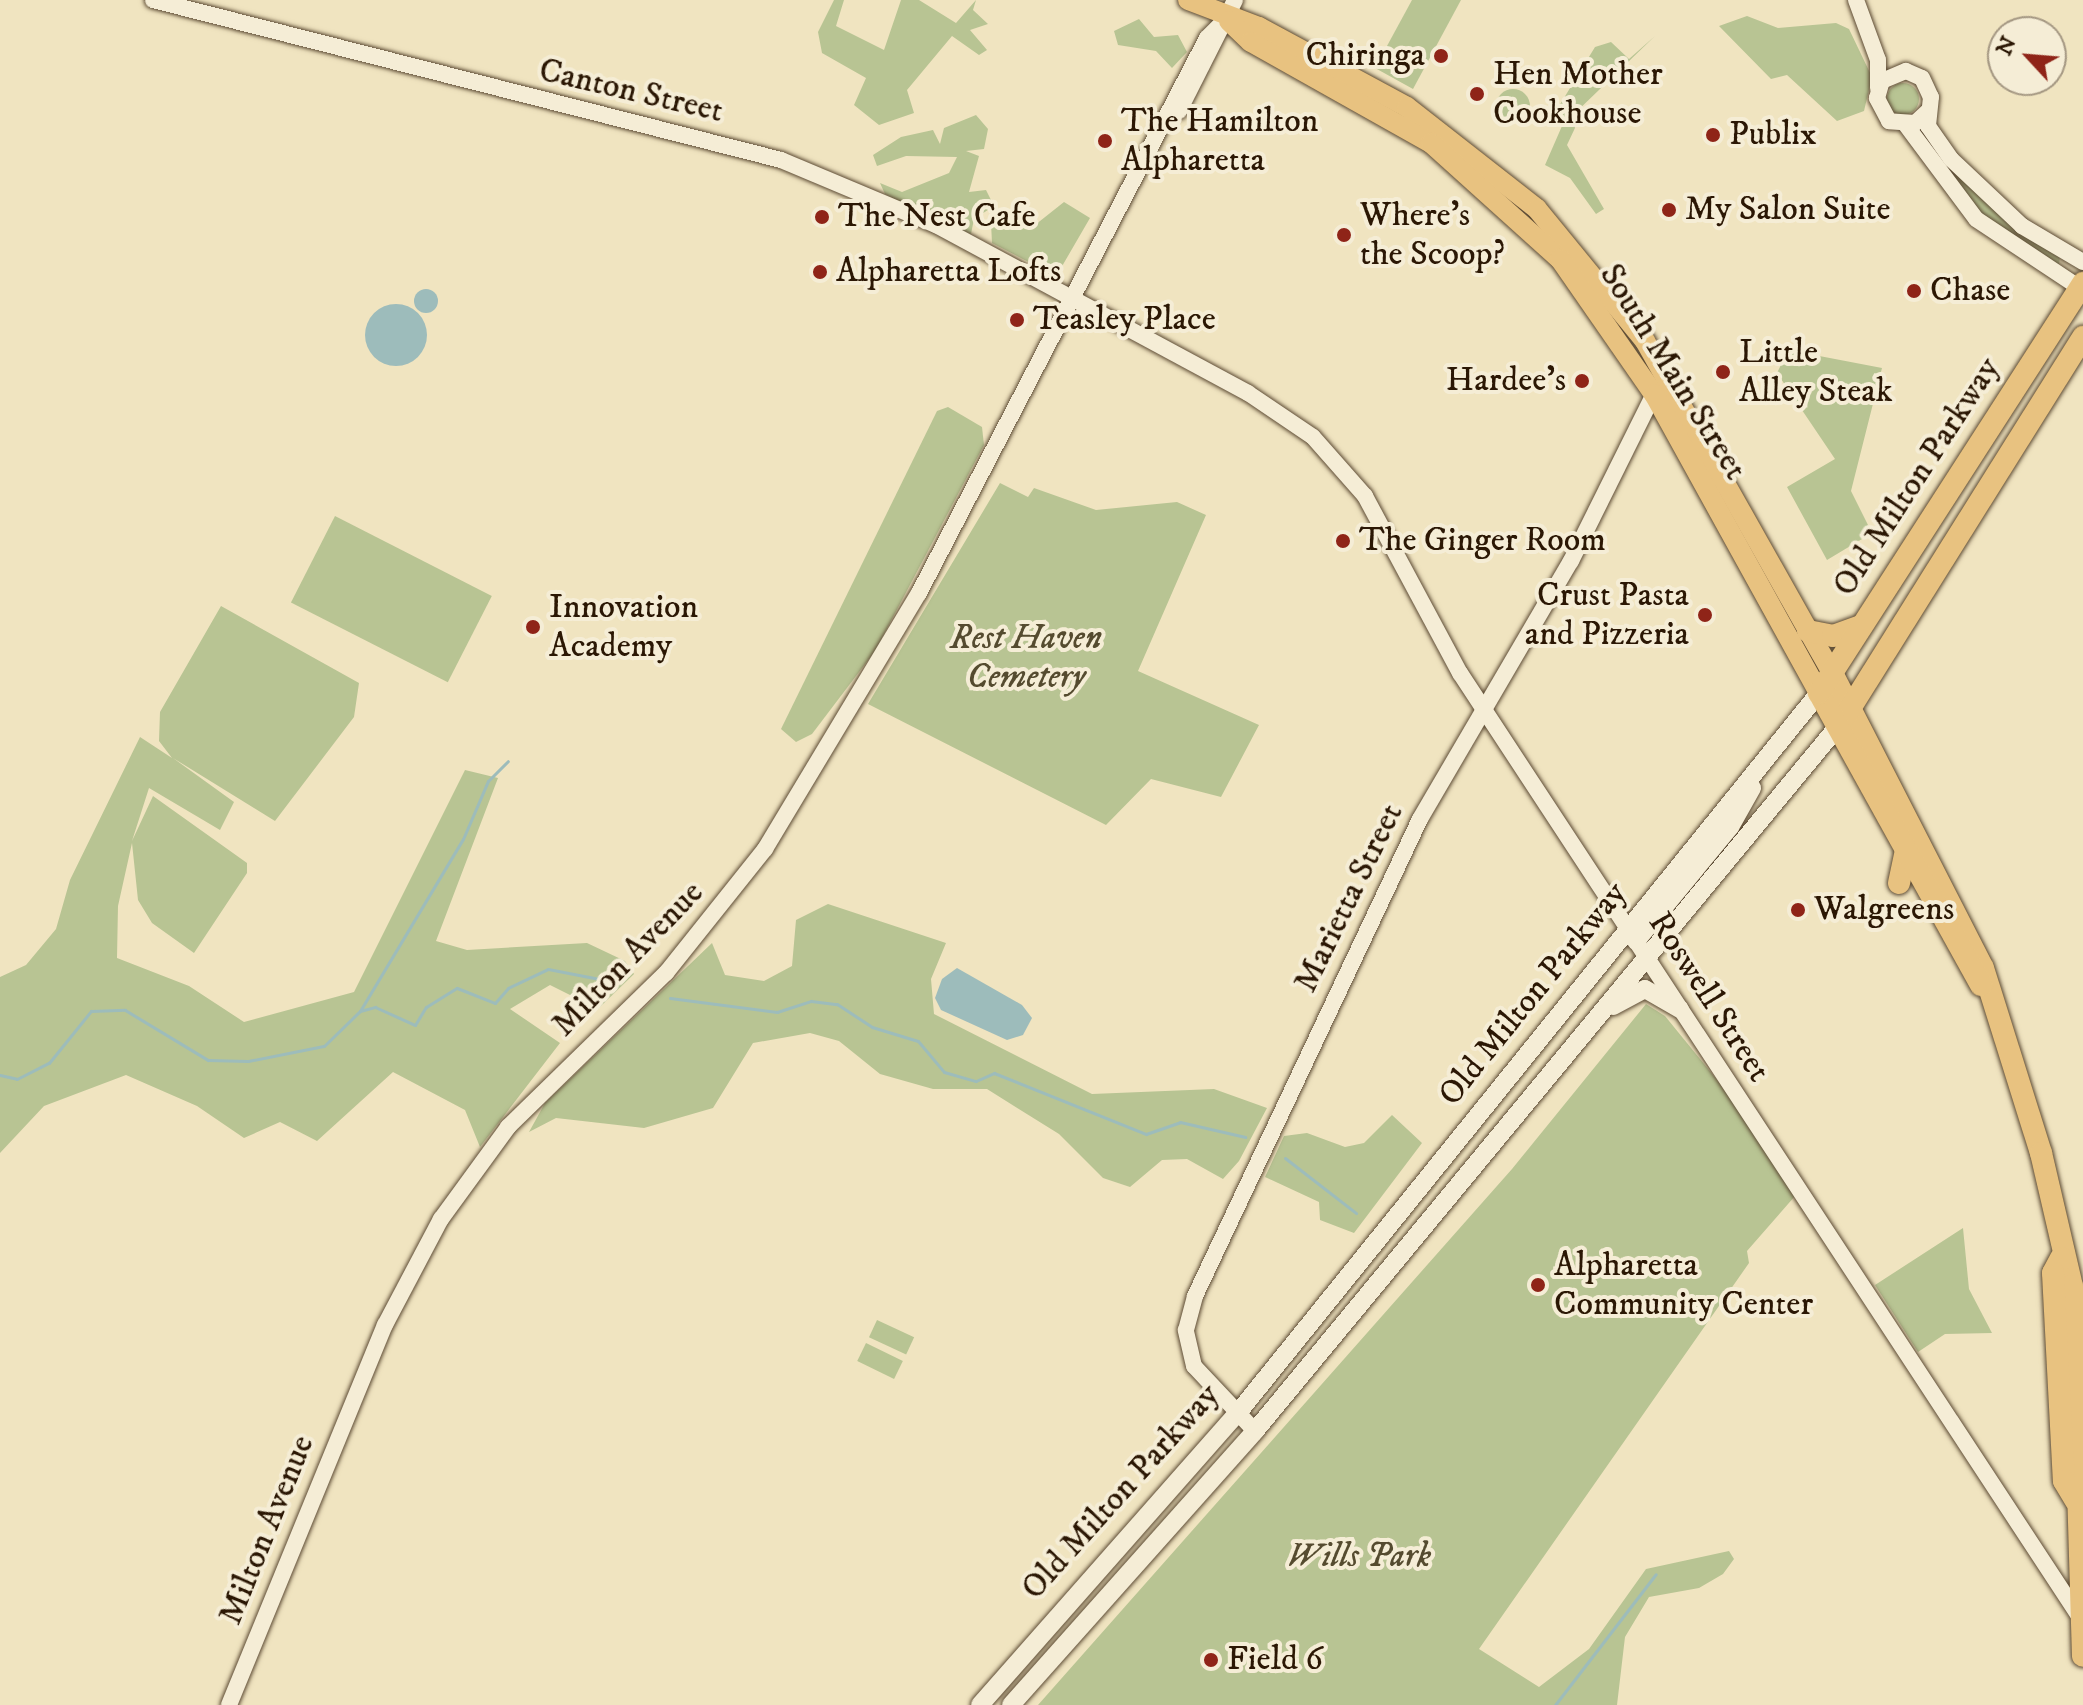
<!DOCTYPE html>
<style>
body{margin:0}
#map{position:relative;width:2083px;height:1705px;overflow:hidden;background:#f0e4c0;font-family:"IM FELL DW Pica",serif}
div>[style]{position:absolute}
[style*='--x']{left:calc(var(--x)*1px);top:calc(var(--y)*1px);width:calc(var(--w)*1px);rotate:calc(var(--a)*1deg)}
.green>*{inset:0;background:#b8c493;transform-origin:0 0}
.round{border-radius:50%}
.water>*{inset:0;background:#9dbcbb}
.stream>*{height:3px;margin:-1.5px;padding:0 1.5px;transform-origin:1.5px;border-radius:1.5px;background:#9dbcbb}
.roads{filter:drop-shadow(0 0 2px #5c4a33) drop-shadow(0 0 2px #5c4a33)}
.tertiary>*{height:16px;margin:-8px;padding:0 8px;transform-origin:8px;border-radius:8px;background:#f5edd6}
.secondary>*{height:18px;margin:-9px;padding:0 9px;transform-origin:9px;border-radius:9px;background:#f5edd6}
.primary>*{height:20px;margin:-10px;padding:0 10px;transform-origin:10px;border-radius:10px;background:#e8c280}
.trunk>*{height:22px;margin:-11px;padding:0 11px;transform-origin:11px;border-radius:11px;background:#e8c280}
.dots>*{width:22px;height:22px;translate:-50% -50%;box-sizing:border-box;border:4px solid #f5edd6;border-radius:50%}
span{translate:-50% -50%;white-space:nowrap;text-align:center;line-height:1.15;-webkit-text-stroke:8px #f5edd6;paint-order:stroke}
.poi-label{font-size:34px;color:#2b1704}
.right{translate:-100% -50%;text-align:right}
.left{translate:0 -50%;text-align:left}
.street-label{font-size:34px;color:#2b1704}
.park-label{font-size:34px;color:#554b2f;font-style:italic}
.north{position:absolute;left:1987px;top:16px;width:80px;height:80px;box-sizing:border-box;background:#f5edd6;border:2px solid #a49782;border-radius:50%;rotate:296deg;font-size:22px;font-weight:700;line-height:32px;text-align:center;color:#2b1704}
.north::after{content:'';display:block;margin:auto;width:28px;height:36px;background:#8f2418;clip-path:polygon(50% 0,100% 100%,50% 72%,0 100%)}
</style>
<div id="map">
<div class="green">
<div style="clip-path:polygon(834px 0,844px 0,836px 26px,884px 50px,901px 0,919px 0,956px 23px,976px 0,973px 10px,988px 24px,970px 30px,987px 50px,979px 55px,952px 36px,907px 90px,914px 113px,879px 125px,854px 105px,866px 78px,822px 53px,818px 32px)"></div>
<div style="clip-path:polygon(1412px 0,1461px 0,1413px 89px,1375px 68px)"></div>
<div style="clip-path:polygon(1747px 16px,1778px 28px,1836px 23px,1849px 29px,1872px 77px,1864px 111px,1837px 121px,1787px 75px,1771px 79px,1719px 26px)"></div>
<div style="clip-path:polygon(1139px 19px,1154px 37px,1178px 35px,1187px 52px,1172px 68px,1156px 51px,1118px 45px,1114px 31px)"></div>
<div style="clip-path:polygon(1655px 36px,1572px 116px,1575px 128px,1567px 145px,1604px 209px,1596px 214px,1570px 178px,1545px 165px,1562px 126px,1553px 116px,1595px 47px,1611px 42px,1629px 59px)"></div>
<div class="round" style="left:1887px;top:83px;width:32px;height:32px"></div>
<div class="round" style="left:1496px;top:89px;width:34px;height:34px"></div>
<div style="clip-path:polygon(976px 115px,988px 129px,984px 149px,966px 151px,979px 156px,969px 192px,986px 190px,994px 206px,974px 219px,971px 234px,959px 229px,956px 213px,928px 217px,885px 194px,880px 183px,902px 192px,949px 173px,957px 157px,906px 156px,877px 166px,873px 155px,901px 137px,933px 130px,940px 144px,944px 128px)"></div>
<div style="clip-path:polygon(1922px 125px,2060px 255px,2059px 265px,1970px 207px)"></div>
<div style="clip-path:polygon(1064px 202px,1090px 218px,1061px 268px,1048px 272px,992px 243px,991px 223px,1004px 210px,1035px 225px)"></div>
<div style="clip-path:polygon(1788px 350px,1882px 368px,1851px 491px,1872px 533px,1827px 560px,1787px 487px,1835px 459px,1777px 373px)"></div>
<div style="clip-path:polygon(948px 407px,982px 427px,984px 445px,875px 651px,812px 734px,796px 742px,781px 729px,937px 411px)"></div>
<div style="clip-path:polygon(1000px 483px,1028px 497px,1034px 488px,1096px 510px,1177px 502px,1206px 515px,1138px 671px,1259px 725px,1221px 797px,1151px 779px,1106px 825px,868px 704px)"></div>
<div style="left:335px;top:516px;width:176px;height:97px;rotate:27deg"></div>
<div style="clip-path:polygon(221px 606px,359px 683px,354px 717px,275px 821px,173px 758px,234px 802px,220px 830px,149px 788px,132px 841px,153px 796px,247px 863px,247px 873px,194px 953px,152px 923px,138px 900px,132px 843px,118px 906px,117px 958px,189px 986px,244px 1022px,354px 992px,465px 770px,498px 778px,436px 941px,467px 950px,587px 943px,625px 961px,634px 974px,598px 1009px,550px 985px,510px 1009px,560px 1043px,480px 1147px,465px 1110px,393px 1072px,317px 1141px,280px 1122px,244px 1138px,197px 1106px,126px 1075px,44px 1106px,0 1153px,0 977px,26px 965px,56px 929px,70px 880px,140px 737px,172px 758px,159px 741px,160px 712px)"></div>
<div style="clip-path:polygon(828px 904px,946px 943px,931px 979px,934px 1014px,1092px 1094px,1214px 1089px,1267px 1108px,1239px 1161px,1223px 1179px,1187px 1159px,1162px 1160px,1130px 1187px,1103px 1178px,1059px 1134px,987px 1089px,933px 1089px,880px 1074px,839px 1041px,810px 1033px,753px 1043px,713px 1108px,644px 1128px,556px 1118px,529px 1132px,545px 1103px,712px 943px,725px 975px,764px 981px,792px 966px,796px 920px)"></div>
<div style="clip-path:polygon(1646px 1004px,1665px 1016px,1735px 1102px,1795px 1196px,1747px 1251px,1749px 1263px,1479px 1649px,1539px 1687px,1589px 1649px,1646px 1569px,1729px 1551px,1734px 1559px,1723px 1574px,1699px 1588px,1649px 1597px,1625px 1637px,1617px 1705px,1038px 1705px,1512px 1169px)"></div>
<div style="clip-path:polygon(1392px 1115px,1422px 1143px,1354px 1233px,1320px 1220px,1319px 1202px,1265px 1177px,1284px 1136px,1307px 1133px,1345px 1147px,1364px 1143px)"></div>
<div style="clip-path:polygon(1963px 1228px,1969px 1289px,1992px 1333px,1945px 1334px,1918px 1352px,1875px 1285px)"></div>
<div style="left:877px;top:1320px;width:41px;height:19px;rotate:25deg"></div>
<div style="left:866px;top:1343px;width:41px;height:20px;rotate:26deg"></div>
</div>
<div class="water">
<div class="round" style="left:414px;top:289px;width:24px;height:24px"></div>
<div class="round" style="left:365px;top:304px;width:62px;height:62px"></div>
<div style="clip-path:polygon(957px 968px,1022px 1005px,1032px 1018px,1023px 1035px,1007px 1040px,941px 1010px,935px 998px,942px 979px)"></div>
</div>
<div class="stream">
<div style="--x:670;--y:998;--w:108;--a:7.5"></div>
<div style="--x:777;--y:1012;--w:36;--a:-18"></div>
<div style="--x:811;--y:1001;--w:26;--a:7"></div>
<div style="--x:837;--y:1004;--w:42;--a:33.3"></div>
<div style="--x:872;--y:1027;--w:48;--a:16.9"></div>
<div style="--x:918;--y:1041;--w:40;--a:50"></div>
<div style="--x:944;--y:1072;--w:33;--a:16"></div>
<div style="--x:976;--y:1081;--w:20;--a:-24"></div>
<div style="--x:994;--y:1073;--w:164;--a:21.9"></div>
<div style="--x:1146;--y:1134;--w:36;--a:-19"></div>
<div style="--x:1180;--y:1122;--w:67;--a:13"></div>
<div style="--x:360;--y:1011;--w:200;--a:-59.1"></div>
<div style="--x:463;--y:839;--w:63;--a:-66.7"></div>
<div style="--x:488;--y:781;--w:28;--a:-45"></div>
<div style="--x:0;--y:1075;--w:17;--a:13"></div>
<div style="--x:17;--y:1079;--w:36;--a:-27"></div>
<div style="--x:49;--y:1063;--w:67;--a:-51.1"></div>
<div style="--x:91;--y:1011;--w:34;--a:-2"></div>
<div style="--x:125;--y:1010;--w:97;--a:31.1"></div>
<div style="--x:208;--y:1060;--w:40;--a:1.4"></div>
<div style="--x:248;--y:1061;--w:77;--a:-11.2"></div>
<div style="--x:324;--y:1046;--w:50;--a:-44.2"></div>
<div style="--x:360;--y:1011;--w:16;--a:-15"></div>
<div style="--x:375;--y:1007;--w:44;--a:24.2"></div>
<div style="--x:415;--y:1025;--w:21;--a:-59"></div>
<div style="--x:426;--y:1007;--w:36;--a:-32"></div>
<div style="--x:457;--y:988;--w:41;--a:21.5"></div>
<div style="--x:495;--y:1003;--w:20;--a:-49"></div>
<div style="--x:508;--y:988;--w:44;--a:-25.4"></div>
<div style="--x:548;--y:969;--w:68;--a:11"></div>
<div style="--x:1285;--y:1158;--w:90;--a:37.8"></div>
<div style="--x:1555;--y:1705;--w:165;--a:-52.4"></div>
</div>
<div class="roads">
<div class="tertiary">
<div style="--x:153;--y:0;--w:648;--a:14.29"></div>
<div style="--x:781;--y:160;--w:168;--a:22.8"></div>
<div style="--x:936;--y:225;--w:354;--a:28.3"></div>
<div style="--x:1248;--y:393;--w:78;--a:34.1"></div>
<div style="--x:1313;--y:437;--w:79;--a:48.6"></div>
<div style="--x:1365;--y:496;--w:201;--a:61.8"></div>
<div style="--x:1460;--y:673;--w:1132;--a:56.72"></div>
<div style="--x:1856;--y:0;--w:64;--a:69.9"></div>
<div style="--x:1878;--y:60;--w:28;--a:90"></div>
<div style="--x:1179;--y:111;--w:124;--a:-63.2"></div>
<div style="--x:1928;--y:111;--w:18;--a:137"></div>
<div style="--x:1915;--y:123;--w:26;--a:-176"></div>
<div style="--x:1889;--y:121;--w:26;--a:-118"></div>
<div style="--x:1877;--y:98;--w:18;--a:-74"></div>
<div style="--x:1882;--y:81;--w:26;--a:-23"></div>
<div style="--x:1906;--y:71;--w:17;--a:24"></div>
<div style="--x:1922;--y:78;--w:21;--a:65"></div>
<div style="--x:1931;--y:97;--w:29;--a:96"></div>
<div style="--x:1928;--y:126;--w:40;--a:55.1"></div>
<div style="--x:1951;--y:159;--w:98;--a:43.3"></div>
<div style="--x:2022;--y:226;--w:71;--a:30.5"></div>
<div style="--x:1906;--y:125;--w:117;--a:53.3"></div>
<div style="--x:1976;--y:219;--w:125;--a:33.6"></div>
<div style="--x:1255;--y:1431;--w:89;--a:-133.2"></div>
<div style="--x:1194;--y:1366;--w:37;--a:-103"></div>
<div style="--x:1186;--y:1330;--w:35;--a:-75"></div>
<div style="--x:1195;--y:1296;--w:527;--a:-64.75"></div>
<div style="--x:1420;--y:819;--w:299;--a:-59.7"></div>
<div style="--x:1571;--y:561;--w:186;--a:-63.6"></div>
<div style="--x:229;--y:1705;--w:411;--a:-67.7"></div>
<div style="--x:385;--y:1325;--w:120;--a:-62.2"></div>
<div style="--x:441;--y:1219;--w:114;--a:-53.9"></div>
<div style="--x:508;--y:1127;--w:221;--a:-44.3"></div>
<div style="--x:666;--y:973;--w:159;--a:-51.4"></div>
<div style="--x:765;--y:849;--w:299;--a:-59"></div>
<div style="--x:919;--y:593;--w:625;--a:-62.57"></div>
<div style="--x:1207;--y:38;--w:27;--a:-45"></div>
</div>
<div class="secondary">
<div style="--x:1636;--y:941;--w:148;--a:-50.5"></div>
<div style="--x:1730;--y:827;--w:45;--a:-60.6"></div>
<div style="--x:1613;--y:1006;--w:36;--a:-28"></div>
<div style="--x:1645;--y:989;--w:40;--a:29.7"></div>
<div style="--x:980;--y:1705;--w:388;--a:-48.6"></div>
<div style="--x:1237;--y:1414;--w:927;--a:-51.09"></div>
<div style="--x:1011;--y:1705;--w:367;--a:-48.3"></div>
<div style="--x:1255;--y:1431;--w:916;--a:-50.4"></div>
</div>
<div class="primary">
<div style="--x:1188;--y:0;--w:76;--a:20.8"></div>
<div style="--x:1259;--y:27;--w:168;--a:28.4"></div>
<div style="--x:1407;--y:107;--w:165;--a:38.1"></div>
<div style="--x:1537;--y:209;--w:171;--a:50.7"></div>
<div style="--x:1645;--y:341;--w:381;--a:60.6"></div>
<div style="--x:1229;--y:21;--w:30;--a:44"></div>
<div style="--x:1251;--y:42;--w:206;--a:29.3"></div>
<div style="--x:1431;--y:143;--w:173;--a:42"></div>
<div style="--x:1560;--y:259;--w:165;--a:55.2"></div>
<div style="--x:1654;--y:394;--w:342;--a:61.1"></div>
</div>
<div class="trunk">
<div style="--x:1808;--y:631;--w:25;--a:11"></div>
<div style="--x:1833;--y:636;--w:30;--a:-20"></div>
<div style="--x:1832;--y:673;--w:331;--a:62.9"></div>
<div style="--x:1983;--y:968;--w:194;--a:72.6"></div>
<div style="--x:2041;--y:1153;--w:137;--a:76.9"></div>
<div style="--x:2072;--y:1286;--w:370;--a:88.3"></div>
<div style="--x:1844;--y:718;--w:450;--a:-57.9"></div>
<div style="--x:1899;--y:883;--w:35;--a:-78"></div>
<div style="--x:1981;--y:985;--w:334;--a:-119"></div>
<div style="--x:1819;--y:693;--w:488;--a:-57.2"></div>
<div style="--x:2061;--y:1258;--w:17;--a:118"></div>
<div style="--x:2053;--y:1273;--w:208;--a:87"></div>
<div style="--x:2064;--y:1481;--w:23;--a:59"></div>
</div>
</div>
<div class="dots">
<div style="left:1441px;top:56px;background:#8f2418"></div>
<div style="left:1477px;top:94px;background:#8f2418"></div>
<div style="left:1713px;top:135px;background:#8f2418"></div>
<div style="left:1105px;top:141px;background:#8f2418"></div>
<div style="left:1669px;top:210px;background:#8f2418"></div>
<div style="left:822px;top:217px;background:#8f2418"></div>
<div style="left:1344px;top:235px;background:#8f2418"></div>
<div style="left:820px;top:272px;background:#8f2418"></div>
<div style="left:1914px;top:291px;background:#8f2418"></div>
<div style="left:1017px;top:320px;background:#8f2418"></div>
<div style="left:1723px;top:372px;background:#8f2418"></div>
<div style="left:1582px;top:381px;background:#8f2418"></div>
<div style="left:1343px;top:541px;background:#8f2418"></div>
<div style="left:1705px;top:615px;background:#8f2418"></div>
<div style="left:533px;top:627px;background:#8f2418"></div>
<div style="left:1798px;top:910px;background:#8f2418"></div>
<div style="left:1538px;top:1285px;background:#8f2418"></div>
<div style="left:1211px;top:1660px;background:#8f2418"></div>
</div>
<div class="poi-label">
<span class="right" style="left:1425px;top:56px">Chiringa</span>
<span class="left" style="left:1493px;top:94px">Hen Mother<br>Cookhouse</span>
<span class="left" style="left:1121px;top:141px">The Hamilton<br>Alpharetta</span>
<span class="left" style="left:1729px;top:135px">Publix</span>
<span class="left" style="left:1685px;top:210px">My Salon Suite</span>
<span class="left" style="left:1360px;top:235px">Where's<br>the Scoop?</span>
<span class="left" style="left:838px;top:217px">The Nest Cafe</span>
<span class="left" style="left:836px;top:272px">Alpharetta Lofts</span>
<span class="left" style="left:1930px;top:291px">Chase</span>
<span class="left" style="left:1033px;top:320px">Teasley Place</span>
<span class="left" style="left:1739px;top:372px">Little<br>Alley Steak</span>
<span class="right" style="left:1566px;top:381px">Hardee's</span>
<span class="left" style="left:1359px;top:541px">The Ginger Room</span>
<span class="right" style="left:1689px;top:615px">Crust Pasta<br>and Pizzeria</span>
<span class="left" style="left:549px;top:627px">Innovation<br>Academy</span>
<span class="left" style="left:1814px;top:910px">Walgreens</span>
<span class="left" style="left:1554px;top:1285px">Alpharetta<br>Community Center</span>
<span class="left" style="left:1227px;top:1660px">Field 6</span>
</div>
<div class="street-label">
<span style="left:631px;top:91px;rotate:13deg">Canton Street</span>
<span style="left:1673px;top:372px;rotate:58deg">South Main Street</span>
<span style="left:1917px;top:477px;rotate:-57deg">Old Milton Parkway</span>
<span style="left:1349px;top:898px;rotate:-64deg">Marietta Street</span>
<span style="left:628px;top:959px;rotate:-46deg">Milton Avenue</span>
<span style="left:1533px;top:994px;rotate:-51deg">Old Milton Parkway</span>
<span style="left:1709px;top:997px;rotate:57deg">Roswell Street</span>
<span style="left:1121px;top:1492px;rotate:-48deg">Old Milton Parkway</span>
<span style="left:267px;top:1530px;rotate:-68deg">Milton Avenue</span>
</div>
<div class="park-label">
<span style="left:1026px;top:658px">Rest Haven<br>Cemetery</span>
<span style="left:1359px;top:1557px">Wills Park</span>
</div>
<div class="north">N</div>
</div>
